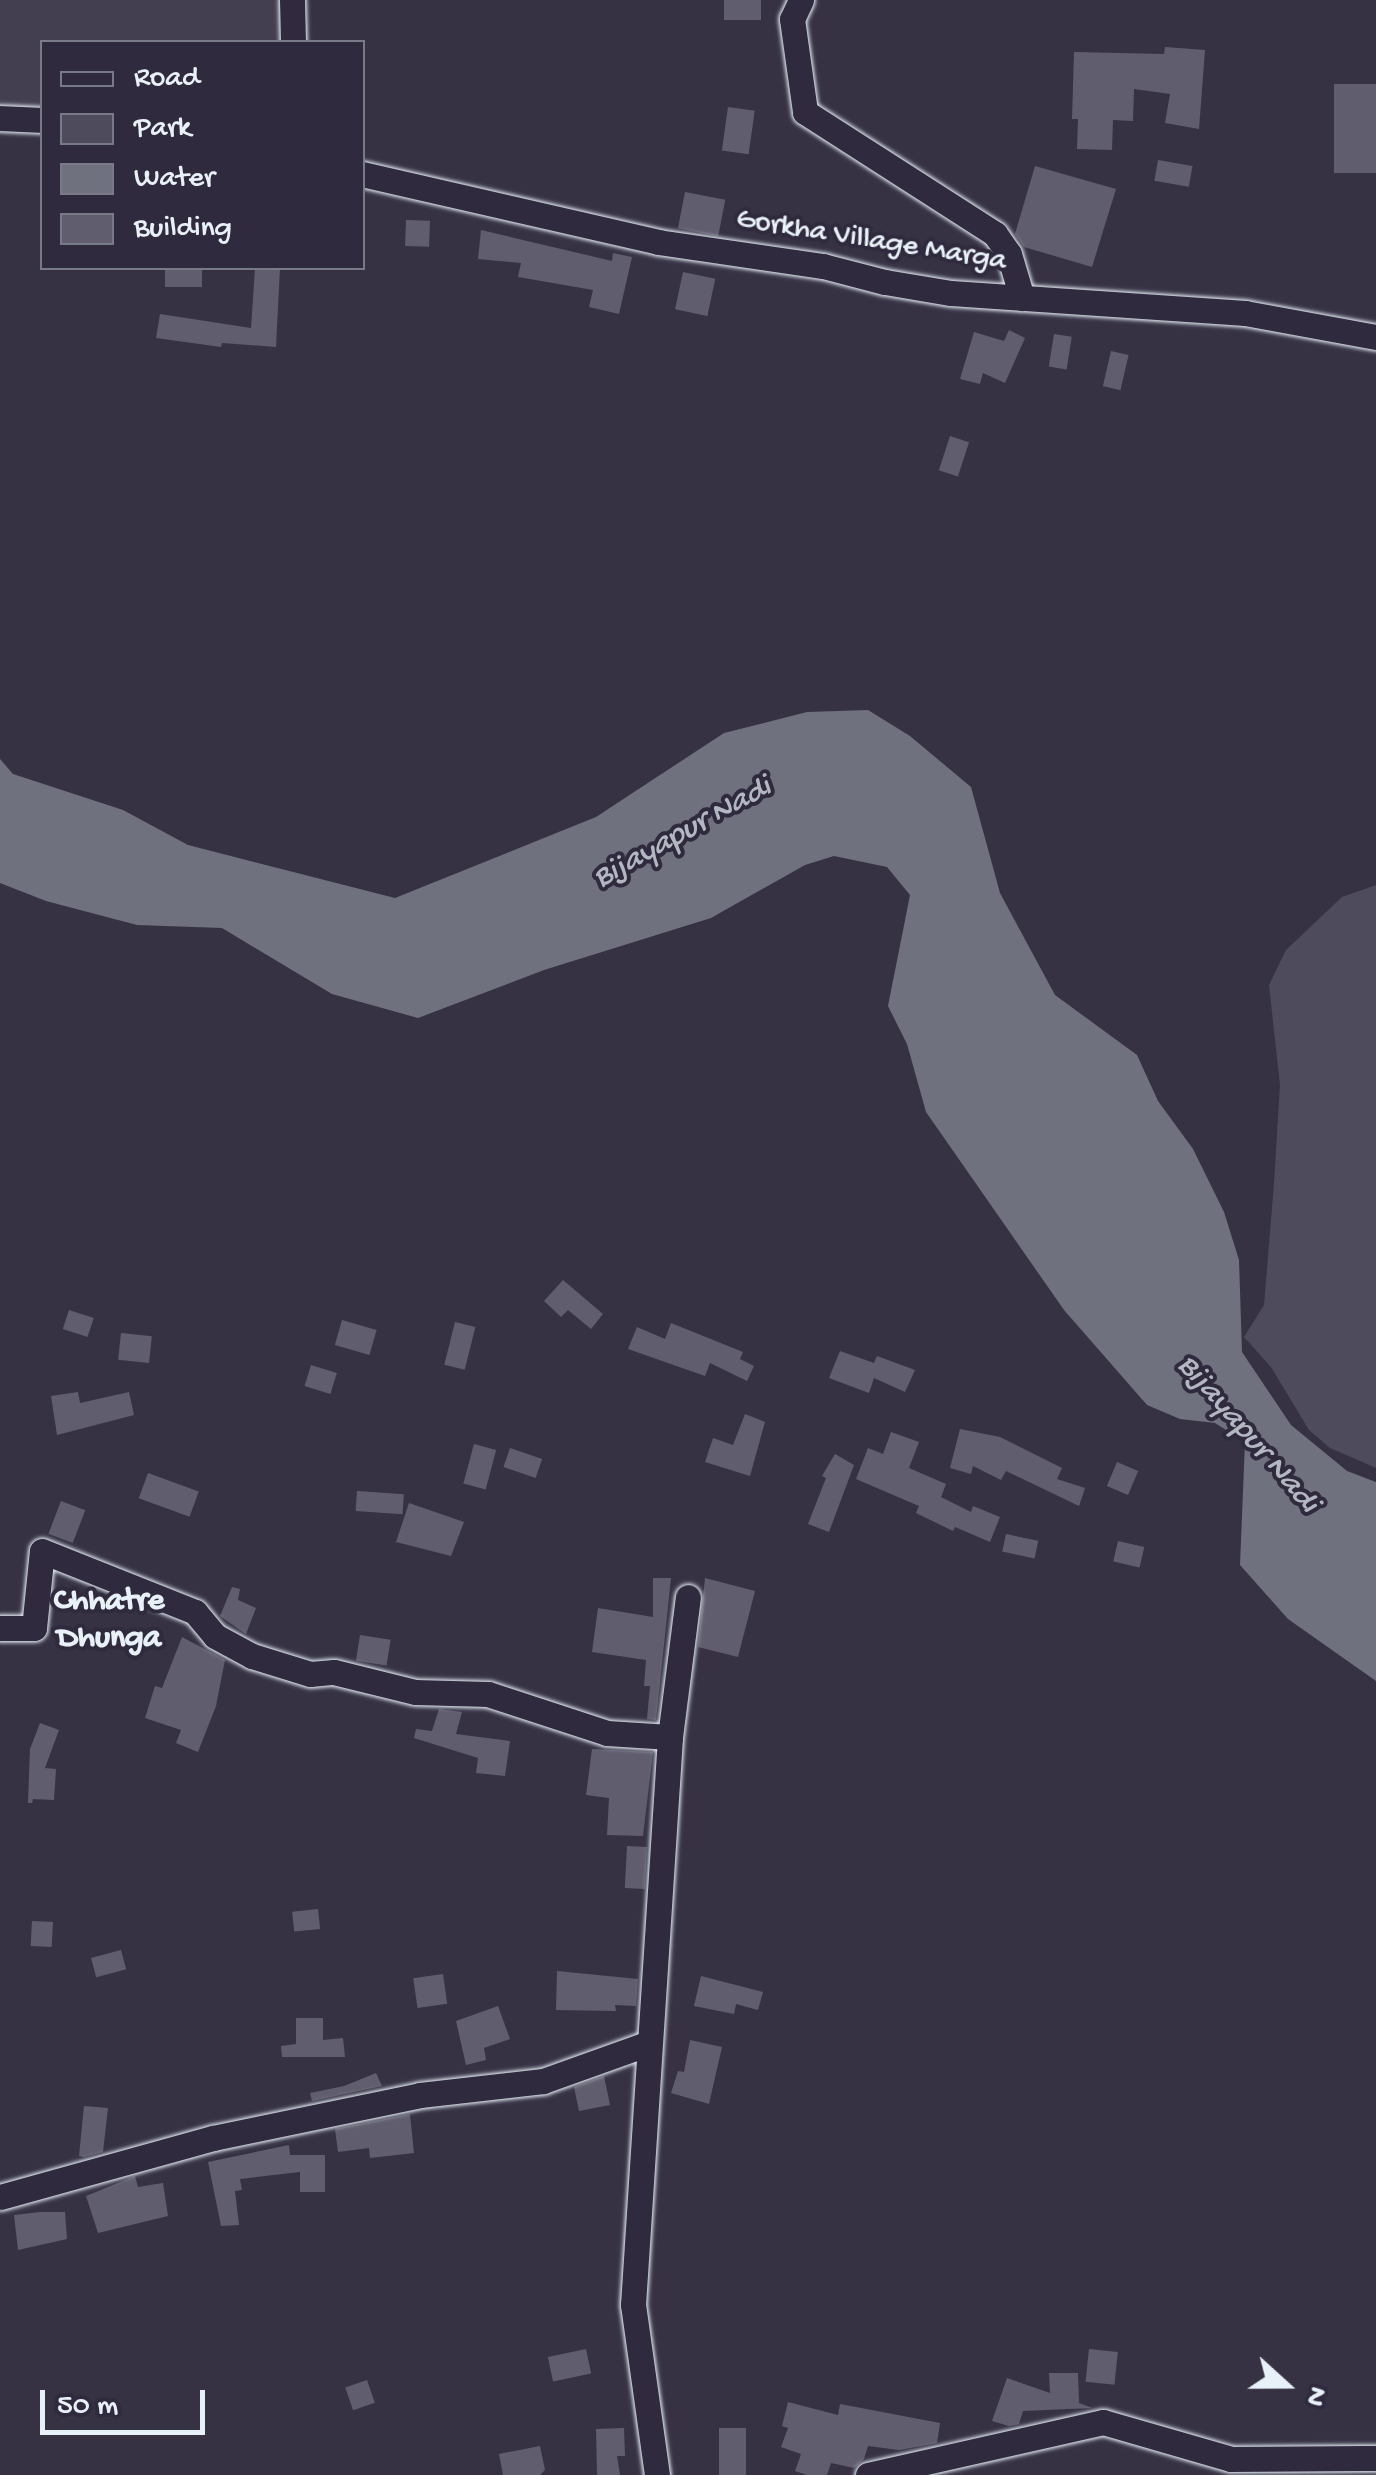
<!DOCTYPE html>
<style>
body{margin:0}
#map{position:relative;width:1376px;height:2475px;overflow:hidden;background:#363244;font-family:"Gochi Hand",sans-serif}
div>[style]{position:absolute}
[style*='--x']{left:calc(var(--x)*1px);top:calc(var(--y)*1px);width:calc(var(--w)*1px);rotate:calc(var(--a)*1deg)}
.built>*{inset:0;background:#433f51}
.green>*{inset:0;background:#4d4b5c}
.water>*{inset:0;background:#70717f}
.building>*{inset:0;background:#605e6e;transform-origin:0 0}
.roads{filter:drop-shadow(0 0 2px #e8f1f8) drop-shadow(0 0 2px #e8f1f8)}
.minor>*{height:25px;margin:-12.5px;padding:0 12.5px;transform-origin:12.5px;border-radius:12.5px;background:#2f2a3d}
span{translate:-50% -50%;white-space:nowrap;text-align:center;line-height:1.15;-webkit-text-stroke:8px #2f2a3d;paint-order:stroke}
.street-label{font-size:30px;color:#e8f1f8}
.water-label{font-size:32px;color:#b2b7c2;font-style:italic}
.neighbourhood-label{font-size:32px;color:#e8f1f8;font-weight:700}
.legend{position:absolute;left:40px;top:40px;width:325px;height:230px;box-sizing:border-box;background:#2f2a3d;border:2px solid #797a88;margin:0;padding:12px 18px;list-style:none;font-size:30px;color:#e8f1f8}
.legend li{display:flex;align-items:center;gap:20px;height:50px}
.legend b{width:50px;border:2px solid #797a88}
.north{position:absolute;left:1236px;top:2335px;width:100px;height:100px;-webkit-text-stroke:8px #2f2a3d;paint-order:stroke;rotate:111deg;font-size:28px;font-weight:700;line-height:40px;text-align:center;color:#e8f1f8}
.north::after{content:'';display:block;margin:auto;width:35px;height:45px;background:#e8f1f8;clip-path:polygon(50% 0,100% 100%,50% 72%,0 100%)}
.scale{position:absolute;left:40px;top:2390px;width:165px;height:45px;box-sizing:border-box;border:5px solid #e8f1f8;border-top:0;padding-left:12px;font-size:30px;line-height:35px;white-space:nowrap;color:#e8f1f8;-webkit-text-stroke:8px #2f2a3d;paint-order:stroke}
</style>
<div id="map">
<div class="built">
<div style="clip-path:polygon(0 0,283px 0,284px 42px,42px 42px,42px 109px,0 106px)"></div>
</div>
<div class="green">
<div style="clip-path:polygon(1376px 885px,1376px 1468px,1330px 1448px,1309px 1430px,1271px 1367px,1244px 1337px,1264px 1305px,1274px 1183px,1280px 1085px,1269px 985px,1286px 950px,1342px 897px)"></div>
</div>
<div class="water">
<div style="clip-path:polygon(868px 710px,910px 736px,971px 787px,1000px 893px,1055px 995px,1137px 1055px,1158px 1101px,1193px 1149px,1224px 1212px,1239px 1260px,1242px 1352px,1291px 1425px,1347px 1471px,1376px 1482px,1376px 1681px,1288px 1619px,1240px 1565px,1245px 1442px,1215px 1423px,1180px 1419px,1147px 1405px,1064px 1310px,926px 1112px,907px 1044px,888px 1006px,910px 895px,887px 867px,834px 856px,805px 865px,711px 918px,544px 970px,418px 1018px,332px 994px,222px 928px,137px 925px,46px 901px,0 883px,0 759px,13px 774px,123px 810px,188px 845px,395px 898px,596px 817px,724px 733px,807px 712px)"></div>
</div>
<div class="building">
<div style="left:724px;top:0;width:37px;height:20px"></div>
<div style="clip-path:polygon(1165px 47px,1205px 50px,1199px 129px,1165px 123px,1170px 94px,1134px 89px,1133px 121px,1113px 120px,1112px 150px,1077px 149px,1078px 119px,1072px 119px,1074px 52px,1164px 54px)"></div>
<div style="left:1334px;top:84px;width:42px;height:89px"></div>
<div style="left:728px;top:107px;width:27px;height:44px;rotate:8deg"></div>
<div style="left:1158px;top:160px;width:35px;height:21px;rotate:10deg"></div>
<div style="clip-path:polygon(1035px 166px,1116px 189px,1092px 267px,1024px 247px,1015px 234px)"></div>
<div style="left:685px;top:192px;width:41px;height:37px;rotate:11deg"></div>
<div style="left:406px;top:220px;width:24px;height:26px;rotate:2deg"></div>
<div style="clip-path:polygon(481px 230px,612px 261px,613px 253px,632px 257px,619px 314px,589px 307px,593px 290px,518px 277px,521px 263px,478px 259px)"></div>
<div style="left:165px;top:268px;width:37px;height:19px"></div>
<div style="clip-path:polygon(255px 268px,280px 268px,276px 347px,222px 343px,221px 347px,156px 338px,160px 314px,251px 328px)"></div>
<div style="left:683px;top:272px;width:33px;height:38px;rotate:12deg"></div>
<div style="clip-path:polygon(1009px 330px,1025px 338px,1005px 383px,983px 373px,980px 384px,960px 379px,974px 332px,1004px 341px)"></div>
<div style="left:1054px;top:334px;width:18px;height:33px;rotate:9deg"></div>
<div style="left:1111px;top:351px;width:18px;height:36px;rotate:13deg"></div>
<div style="left:950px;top:436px;width:20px;height:36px;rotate:18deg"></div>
<div style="clip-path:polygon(563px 1280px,603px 1314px,591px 1329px,568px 1310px,561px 1317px,544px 1301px)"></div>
<div style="left:69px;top:1310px;width:26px;height:20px;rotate:18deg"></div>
<div style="left:342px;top:1320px;width:36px;height:26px;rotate:16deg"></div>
<div style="left:455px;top:1322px;width:21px;height:44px;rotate:14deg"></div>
<div style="clip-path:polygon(671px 1323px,743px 1352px,740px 1359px,754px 1366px,747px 1381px,710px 1363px,705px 1376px,628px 1349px,637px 1327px,665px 1339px)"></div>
<div style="left:121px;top:1333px;width:31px;height:27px;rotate:6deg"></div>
<div style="clip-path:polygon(840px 1351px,874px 1363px,877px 1356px,915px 1370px,905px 1392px,874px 1378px,869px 1393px,829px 1378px)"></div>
<div style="left:311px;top:1365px;width:27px;height:22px;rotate:17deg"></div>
<div style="clip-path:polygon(78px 1392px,80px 1403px,129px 1392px,134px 1415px,57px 1435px,51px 1396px)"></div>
<div style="clip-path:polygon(745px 1414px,765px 1422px,750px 1476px,705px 1462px,713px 1438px,733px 1445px)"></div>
<div style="clip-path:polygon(960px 1429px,1000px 1437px,1062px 1468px,1057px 1479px,1085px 1488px,1079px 1506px,1006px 1471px,1001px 1480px,973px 1466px,971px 1474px,950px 1468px)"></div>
<div style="clip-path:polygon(891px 1432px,919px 1442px,909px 1468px,946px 1484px,941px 1497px,971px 1512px,973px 1506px,1000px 1517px,990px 1542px,955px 1527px,953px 1531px,916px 1513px,919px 1506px,856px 1479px,868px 1448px,883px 1454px)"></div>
<div style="left:474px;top:1444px;width:23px;height:41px;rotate:15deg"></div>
<div style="left:510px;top:1448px;width:34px;height:20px;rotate:19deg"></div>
<div style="clip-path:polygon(835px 1454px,854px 1465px,829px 1532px,808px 1524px,826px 1478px,822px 1476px)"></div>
<div style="left:1117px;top:1462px;width:23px;height:26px;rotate:23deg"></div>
<div style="left:148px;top:1473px;width:54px;height:27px;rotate:20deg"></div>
<div style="left:357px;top:1491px;width:47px;height:20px;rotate:4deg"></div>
<div style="left:61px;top:1501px;width:26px;height:35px;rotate:21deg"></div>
<div style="clip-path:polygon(409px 1503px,464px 1522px,451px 1556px,396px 1542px)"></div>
<div style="left:1006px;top:1534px;width:33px;height:18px;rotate:12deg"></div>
<div style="left:1118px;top:1541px;width:27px;height:21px;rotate:13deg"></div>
<div style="clip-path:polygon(653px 1578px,671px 1578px,656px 1720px,647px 1719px,650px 1686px,644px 1686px,646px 1660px,592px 1652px,598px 1608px,653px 1617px)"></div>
<div style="clip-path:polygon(705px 1578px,755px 1591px,738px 1657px,698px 1647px)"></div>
<div style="clip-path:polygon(232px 1587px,240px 1589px,238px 1600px,256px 1608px,246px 1634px,220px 1616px)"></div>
<div style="left:360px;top:1635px;width:31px;height:26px;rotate:9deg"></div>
<div style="clip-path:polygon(182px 1637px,225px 1660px,216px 1706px,198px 1752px,176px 1743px,181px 1730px,145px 1718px,155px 1686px,162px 1688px)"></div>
<div style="clip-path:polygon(439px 1709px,462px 1712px,456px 1734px,510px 1741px,505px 1776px,476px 1773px,478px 1758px,414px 1738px,416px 1729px,432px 1731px)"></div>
<div style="clip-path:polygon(40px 1723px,59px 1730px,45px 1768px,56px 1769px,54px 1800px,33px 1799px,32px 1803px,28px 1803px,30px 1749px)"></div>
<div style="clip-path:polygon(592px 1749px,653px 1752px,643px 1836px,607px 1835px,609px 1798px,586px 1795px)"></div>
<div style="left:627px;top:1846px;width:20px;height:42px;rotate:3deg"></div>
<div style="left:318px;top:1909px;width:20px;height:26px;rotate:84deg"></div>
<div style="left:32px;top:1921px;width:21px;height:25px;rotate:3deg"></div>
<div style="left:121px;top:1950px;width:20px;height:31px;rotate:75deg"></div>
<div style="clip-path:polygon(557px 1971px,638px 1979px,636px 2006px,615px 2005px,616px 2011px,556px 2010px)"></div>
<div style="left:443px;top:1974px;width:30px;height:30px;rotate:82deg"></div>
<div style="clip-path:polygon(701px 1976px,763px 1992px,758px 2010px,736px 2004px,734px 2014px,694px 2006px)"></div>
<div style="clip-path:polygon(498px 2006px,510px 2039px,484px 2048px,486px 2060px,466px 2065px,456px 2021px)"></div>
<div style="clip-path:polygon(296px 2018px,323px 2018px,323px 2040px,343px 2038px,345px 2057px,282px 2057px,281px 2046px,296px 2044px)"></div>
<div style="clip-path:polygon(690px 2040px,722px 2047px,709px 2104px,671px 2093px,678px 2071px,684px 2072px)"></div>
<div style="clip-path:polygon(376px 2073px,382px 2086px,312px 2101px,310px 2093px,344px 2086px)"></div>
<div style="clip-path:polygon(604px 2076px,610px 2105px,579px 2111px,574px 2087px)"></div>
<div style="clip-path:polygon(84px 2106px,108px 2108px,103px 2152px,84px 2157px,79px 2156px)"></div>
<div style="clip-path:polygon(410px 2114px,414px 2153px,370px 2158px,369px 2148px,338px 2152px,335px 2129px)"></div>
<div style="clip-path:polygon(289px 2145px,290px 2155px,325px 2155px,325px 2192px,300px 2192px,300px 2172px,240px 2179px,242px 2190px,235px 2191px,239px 2225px,221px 2226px,208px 2162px)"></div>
<div style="clip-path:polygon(135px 2176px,138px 2187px,163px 2183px,168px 2216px,98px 2233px,86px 2196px)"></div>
<div style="clip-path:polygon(40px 2212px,65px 2212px,67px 2239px,18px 2250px,14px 2215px)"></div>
<div style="left:586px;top:2349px;width:25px;height:39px;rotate:78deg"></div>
<div style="left:1089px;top:2349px;width:29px;height:33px;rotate:6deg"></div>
<div style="clip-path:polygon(1049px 2373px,1078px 2373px,1079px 2403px,1092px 2408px,1023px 2411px,1019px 2424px,1009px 2426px,992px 2421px,1007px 2378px,1050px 2393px)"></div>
<div style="left:367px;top:2380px;width:24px;height:23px;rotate:71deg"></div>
<div style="clip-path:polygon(788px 2402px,838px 2415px,840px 2404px,940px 2423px,937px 2443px,899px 2450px,868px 2446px,864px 2459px,854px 2468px,831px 2463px,827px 2475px,807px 2475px,795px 2471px,801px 2454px,781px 2447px,788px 2428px,782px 2426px)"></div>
<div style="clip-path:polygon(624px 2428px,625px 2456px,617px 2456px,620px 2475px,597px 2475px,596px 2429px)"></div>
<div style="left:719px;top:2428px;width:27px;height:47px"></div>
<div style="clip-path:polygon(540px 2446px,545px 2470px,540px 2475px,503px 2475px,499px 2454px)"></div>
</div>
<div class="roads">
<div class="minor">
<div style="--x:292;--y:0;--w:42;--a:88.6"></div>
<div style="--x:801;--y:0;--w:21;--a:115"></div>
<div style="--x:792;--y:19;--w:94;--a:82"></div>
<div style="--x:805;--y:112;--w:226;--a:32.7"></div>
<div style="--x:995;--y:234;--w:24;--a:55"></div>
<div style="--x:1009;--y:254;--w:46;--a:73.5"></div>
<div style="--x:0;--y:118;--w:42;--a:2.7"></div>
<div style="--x:362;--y:174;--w:304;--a:12.9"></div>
<div style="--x:658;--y:242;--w:167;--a:8.3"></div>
<div style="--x:823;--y:266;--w:64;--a:14.5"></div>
<div style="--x:885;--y:282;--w:67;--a:9.5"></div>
<div style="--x:951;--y:293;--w:295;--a:3.9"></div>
<div style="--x:1245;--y:313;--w:133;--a:10.4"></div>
<div style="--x:0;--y:1628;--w:34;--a:0"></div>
<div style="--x:34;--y:1628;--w:77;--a:-84.1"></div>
<div style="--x:42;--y:1551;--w:165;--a:21.7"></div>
<div style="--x:195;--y:1612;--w:31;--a:50"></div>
<div style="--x:215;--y:1636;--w:42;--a:28.4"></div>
<div style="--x:252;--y:1656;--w:61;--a:17.2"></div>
<div style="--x:310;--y:1674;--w:24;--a:-5"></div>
<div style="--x:334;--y:1672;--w:83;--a:13.9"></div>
<div style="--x:415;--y:1692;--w:73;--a:1.6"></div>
<div style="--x:488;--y:1694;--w:125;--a:18.1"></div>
<div style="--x:607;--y:1733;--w:63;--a:3.6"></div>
<div style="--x:0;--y:2197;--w:221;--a:-15.5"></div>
<div style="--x:213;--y:2138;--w:211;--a:-11.7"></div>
<div style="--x:420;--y:2095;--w:124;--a:-6.5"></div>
<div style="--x:543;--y:2081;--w:113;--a:-19.7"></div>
<div style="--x:657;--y:2475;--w:172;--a:-98"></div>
<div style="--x:633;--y:2305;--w:569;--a:-86.27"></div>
<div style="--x:670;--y:1737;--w:141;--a:-82.7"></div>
<div style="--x:868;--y:2475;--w:241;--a:-12.7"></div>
<div style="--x:1103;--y:2422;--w:133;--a:16.1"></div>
<div style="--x:1231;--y:2459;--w:145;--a:-0.4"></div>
</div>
</div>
<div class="street-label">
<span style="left:871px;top:242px;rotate:9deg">Gorkha Village Marga</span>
</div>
<div class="water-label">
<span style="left:683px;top:834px;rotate:-29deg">Bijayapur Nadi</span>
<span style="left:1247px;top:1435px;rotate:49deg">Bijayapur Nadi</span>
</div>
<div class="neighbourhood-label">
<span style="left:109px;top:1621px">Chhatre<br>Dhunga</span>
</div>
<ul class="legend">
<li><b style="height:12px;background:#2f2a3d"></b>Road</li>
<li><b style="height:28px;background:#4d4b5c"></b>Park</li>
<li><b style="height:28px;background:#70717f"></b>Water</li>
<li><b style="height:28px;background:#605e6e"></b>Building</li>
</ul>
<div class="north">N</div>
<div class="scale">50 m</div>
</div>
